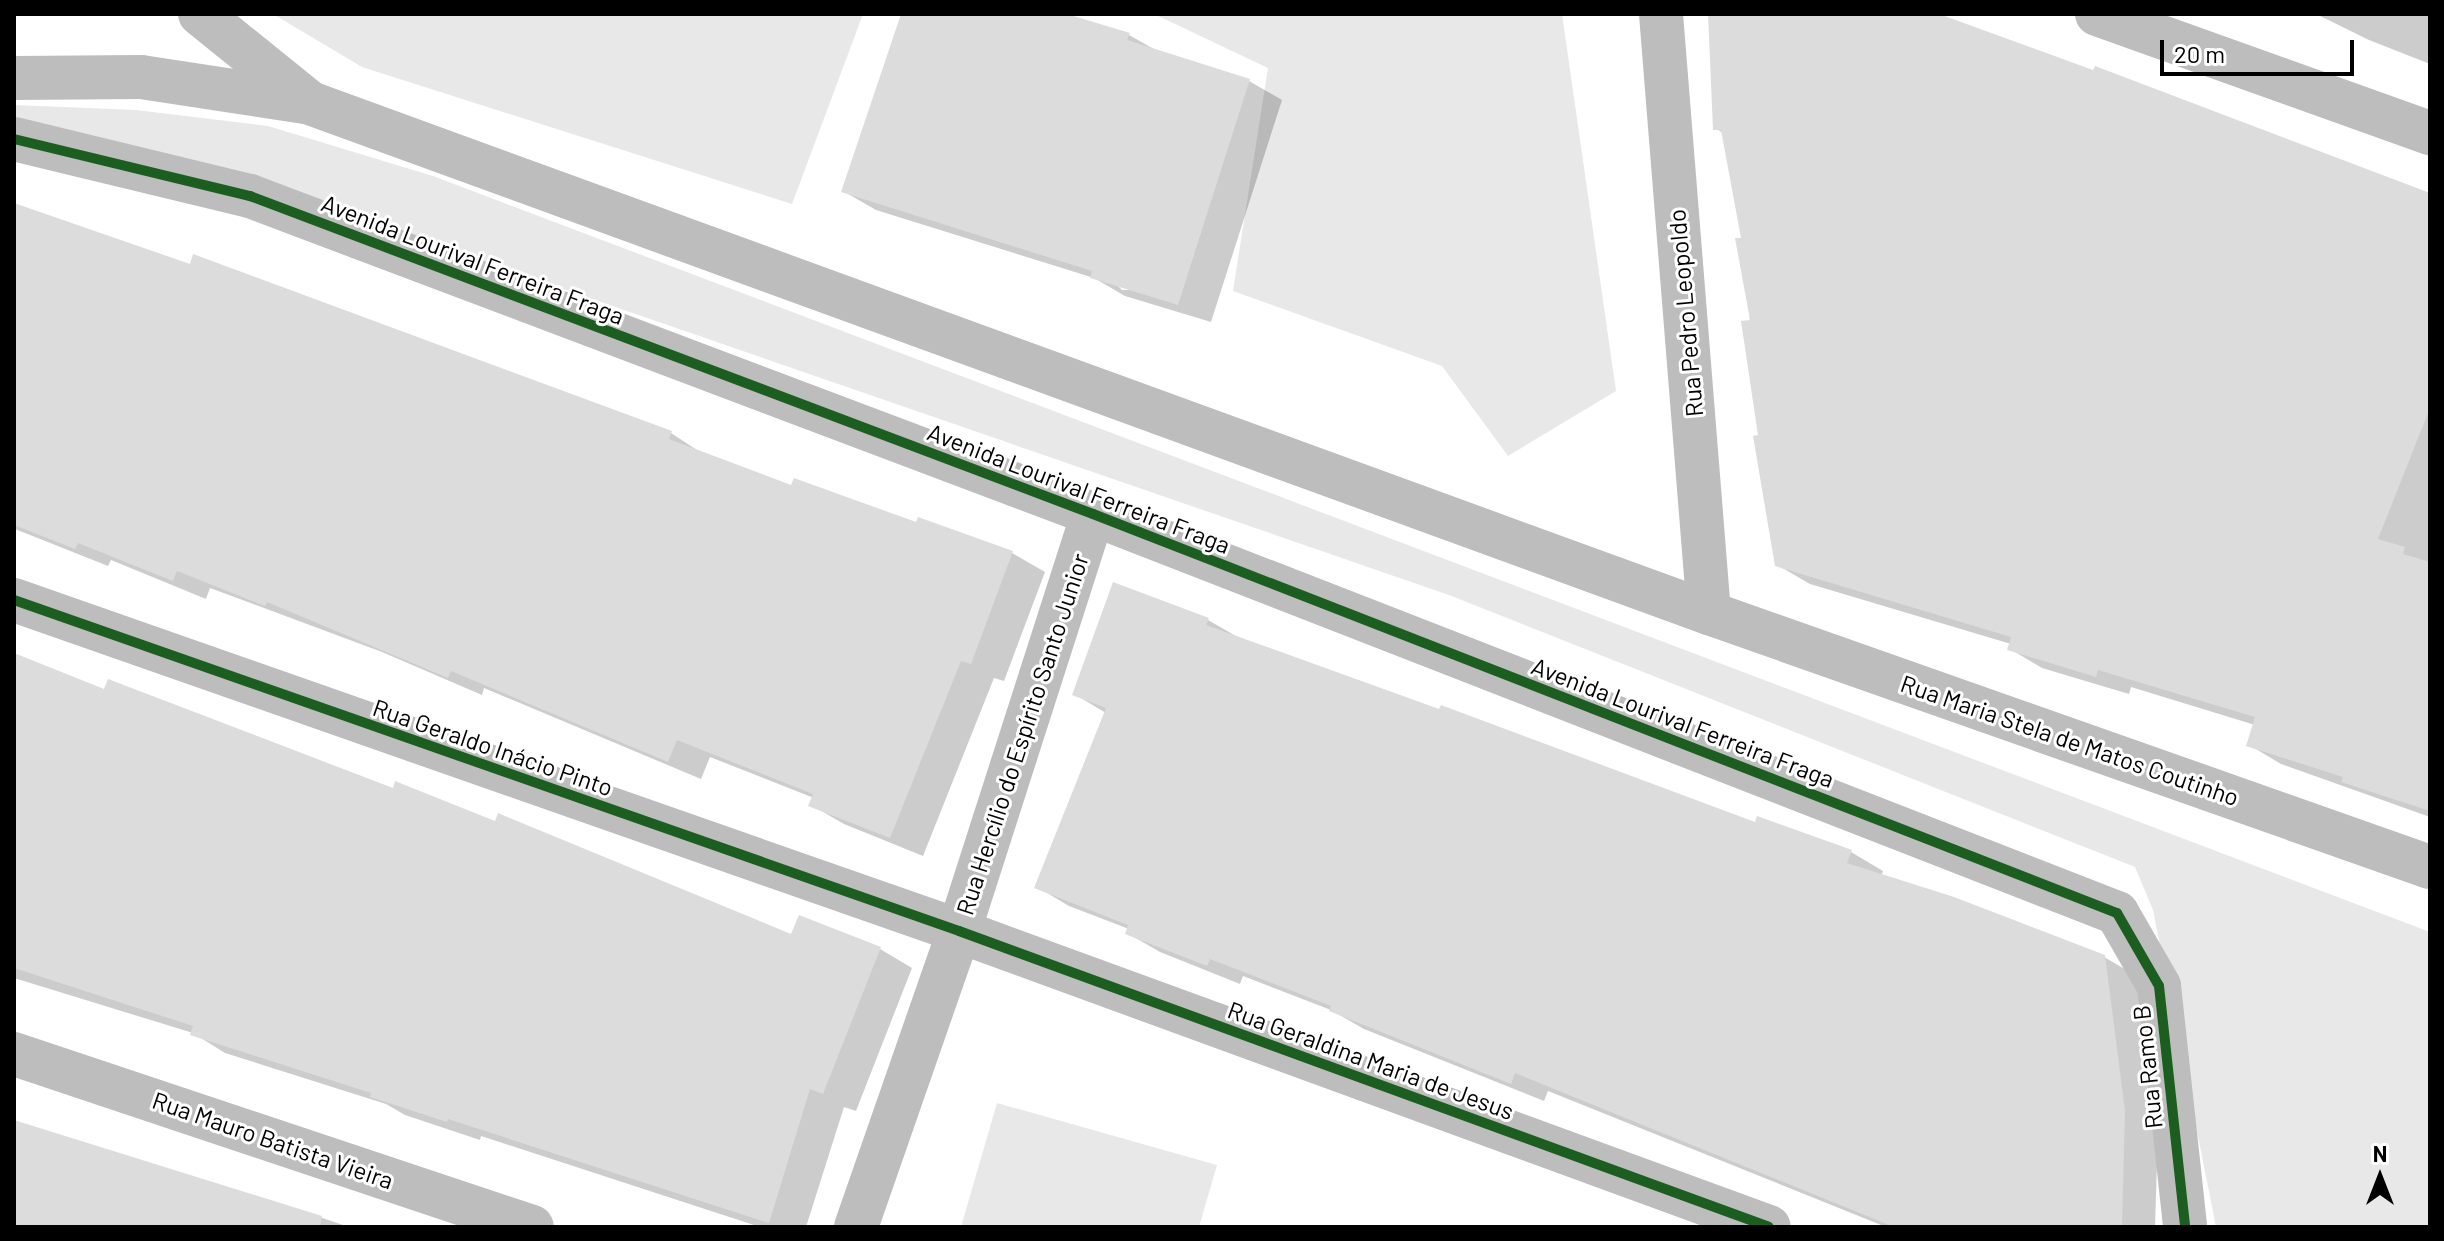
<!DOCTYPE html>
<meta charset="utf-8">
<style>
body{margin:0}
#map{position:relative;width:2444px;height:1241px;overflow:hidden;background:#fff;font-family:Barlow,sans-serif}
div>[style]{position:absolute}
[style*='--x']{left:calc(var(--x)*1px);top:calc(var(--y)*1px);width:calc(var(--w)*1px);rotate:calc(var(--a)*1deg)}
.green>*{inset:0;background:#e8e8e8}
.shadow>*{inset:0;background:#0003}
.building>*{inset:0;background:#dcdcdc}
.minor>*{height:44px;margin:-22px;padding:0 22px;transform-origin:22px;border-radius:22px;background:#bdbdbd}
.tertiary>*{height:44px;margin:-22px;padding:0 22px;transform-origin:22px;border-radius:22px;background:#bdbdbd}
.cycleway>*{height:10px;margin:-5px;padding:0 5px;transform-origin:5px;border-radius:5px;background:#1b5e20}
span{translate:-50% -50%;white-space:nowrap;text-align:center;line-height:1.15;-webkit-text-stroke:6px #fff;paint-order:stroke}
.street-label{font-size:24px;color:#000}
.frame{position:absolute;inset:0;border:16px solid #000;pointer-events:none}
.north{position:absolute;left:2340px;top:1137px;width:80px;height:80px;-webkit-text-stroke:6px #fff;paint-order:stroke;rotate:0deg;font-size:22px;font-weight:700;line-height:32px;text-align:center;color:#000}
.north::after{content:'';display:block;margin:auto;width:28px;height:36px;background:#000;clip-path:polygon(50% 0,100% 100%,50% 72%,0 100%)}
.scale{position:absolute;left:2160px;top:40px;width:194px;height:36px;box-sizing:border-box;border:4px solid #000;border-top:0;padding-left:10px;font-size:24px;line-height:28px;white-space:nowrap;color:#000;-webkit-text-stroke:6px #fff;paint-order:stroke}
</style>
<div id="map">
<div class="green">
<div style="clip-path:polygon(273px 14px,863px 14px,792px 204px,362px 67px)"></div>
<div style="clip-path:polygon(1154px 14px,1562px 14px,1616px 391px,1508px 456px,1442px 366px,1233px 291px,1268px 68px)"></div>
<div style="clip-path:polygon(14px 105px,136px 110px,268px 126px,433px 176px,2430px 932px,2430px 1227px,2216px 1227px,2153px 910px,2135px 867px,1449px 595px,239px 177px,14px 119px)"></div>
<div style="clip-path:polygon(997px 1103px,1217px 1165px,1199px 1227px,961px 1227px)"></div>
</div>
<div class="shadow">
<div style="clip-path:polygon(evenodd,904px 14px,1064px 14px,1129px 35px,1161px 53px,1249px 81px,1282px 100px,1211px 322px,1125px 296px,1094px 278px,876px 210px,843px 191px,904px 14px,1115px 283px,1132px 290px,1122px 290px,1115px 283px)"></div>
<div style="clip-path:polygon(1710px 14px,1933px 14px,2430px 195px,2430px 817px,2281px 764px,2249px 745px,2255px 725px,2131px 687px,2129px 694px,2042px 668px,2010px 649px,2011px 644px,1810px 584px,1777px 565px,1760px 437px,1743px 240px,1723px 133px,1715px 128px)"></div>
<div style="clip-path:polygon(2316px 14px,2430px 14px,2430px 64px,2369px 40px)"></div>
<div style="clip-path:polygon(14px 205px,671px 433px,703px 454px,793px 488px,1012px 553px,1045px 572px,1004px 681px,994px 678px,923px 856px,844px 824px,811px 805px,814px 798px,710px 757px,701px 779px,484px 688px,482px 695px,382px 652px,210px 588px,206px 599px,111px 560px,108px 566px,15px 529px,14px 533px)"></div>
<div style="clip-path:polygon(1208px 620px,1241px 639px,1756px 825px,1851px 852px,1883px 871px,1881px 876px,2104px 957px,2137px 976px,2158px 1131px,2155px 1227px,1886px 1227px,1548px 1091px,1544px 1101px,1364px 1029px,1331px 1010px,1243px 976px,1240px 984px,1160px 952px,1127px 933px,1129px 929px,1069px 906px,1037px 887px,1106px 713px,1074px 694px)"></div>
<div style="clip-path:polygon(14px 656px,105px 692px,394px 791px,793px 936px,880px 949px,912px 968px,856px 1111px,844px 1107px,806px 1227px,760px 1227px,481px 1136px,480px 1140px,405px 1115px,386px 1104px,225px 1053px,193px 1033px,14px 978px)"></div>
<div style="clip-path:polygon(14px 1122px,287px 1206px,349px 1227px,14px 1227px)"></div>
</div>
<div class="building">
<div style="clip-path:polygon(901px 14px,1067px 14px,1130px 33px,1127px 40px,1250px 79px,1178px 305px,1090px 278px,1092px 271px,841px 192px)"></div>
<div style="clip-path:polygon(1708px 14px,1939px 14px,2093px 70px,2095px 66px,2430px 193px,2430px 408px,2378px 539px,2405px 547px,2403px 554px,2430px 562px,2430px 811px,2341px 782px,2343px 777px,2246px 746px,2255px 717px,2098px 670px,2096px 677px,2007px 650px,2011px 637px,1775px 566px,1753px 436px,1758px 435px,1741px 321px,1750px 320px,1735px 238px,1741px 238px,1721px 130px,1713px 130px)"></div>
<div style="clip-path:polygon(14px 203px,190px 264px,193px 254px,672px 431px,669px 439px,791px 485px,794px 478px,916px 522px,918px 517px,1013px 551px,971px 664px,961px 661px,890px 838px,808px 806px,813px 794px,677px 740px,668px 762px,451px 671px,448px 678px,267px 602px,265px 606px,177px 571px,173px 581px,78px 543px,75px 549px,14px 525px)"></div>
<div style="clip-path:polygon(1113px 582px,1209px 618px,1206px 625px,1439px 709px,1441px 705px,1755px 822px,1757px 816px,1852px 850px,1847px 863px,1954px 897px,2105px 955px,2125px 1111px,2122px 1227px,1894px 1227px,1515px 1073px,1511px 1084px,1329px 1011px,1331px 1006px,1210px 959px,1207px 966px,1125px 934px,1128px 925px,1034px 888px,1106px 708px,1072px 695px)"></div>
<div style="clip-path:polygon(14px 653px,104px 689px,108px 679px,393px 788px,395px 781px,495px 821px,498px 813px,791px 934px,799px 915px,881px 947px,823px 1094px,810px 1089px,769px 1223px,448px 1119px,447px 1122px,370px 1097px,371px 1093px,190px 1035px,193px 1026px,14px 968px)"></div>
<div style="clip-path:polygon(14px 1120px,322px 1216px,320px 1227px,14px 1227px)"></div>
</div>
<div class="minor">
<div style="--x:1661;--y:14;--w:601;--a:85.42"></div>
<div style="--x:2097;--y:14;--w:354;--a:19.7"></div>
<div style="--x:14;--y:139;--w:243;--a:13.6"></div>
<div style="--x:250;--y:196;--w:901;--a:20.67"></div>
<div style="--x:1093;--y:514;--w:1099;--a:21.29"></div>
<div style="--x:2117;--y:913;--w:84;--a:60.1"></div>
<div style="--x:2159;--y:986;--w:242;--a:83.8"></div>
<div style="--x:14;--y:600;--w:1001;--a:19.3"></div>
<div style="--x:959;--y:931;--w:862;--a:20.07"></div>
<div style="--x:14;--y:1054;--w:546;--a:18.47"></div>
<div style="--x:856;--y:1227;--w:313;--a:-70.8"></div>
<div style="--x:959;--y:931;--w:438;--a:-72.2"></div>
</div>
<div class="tertiary">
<div style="--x:200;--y:14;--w:139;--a:38.9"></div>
<div style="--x:14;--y:78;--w:127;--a:-0.5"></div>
<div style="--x:141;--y:77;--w:171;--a:8.7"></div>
<div style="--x:310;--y:103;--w:1489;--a:20.03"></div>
<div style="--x:1709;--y:613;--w:764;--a:19.41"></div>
</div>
<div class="cycleway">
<div style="--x:14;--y:139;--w:243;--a:13.6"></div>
<div style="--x:250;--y:196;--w:901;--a:20.67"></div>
<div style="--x:1093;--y:514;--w:1099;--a:21.29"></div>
<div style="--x:2117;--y:913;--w:84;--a:60.1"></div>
<div style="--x:2159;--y:986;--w:242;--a:83.8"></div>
<div style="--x:14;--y:600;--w:1001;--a:19.3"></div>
<div style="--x:959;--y:931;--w:862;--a:20.07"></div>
</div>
<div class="street-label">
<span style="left:473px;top:259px;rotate:21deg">Avenida Lourival Ferreira Fraga</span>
<span style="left:1685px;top:313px;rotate:-95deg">Rua Pedro Leopoldo</span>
<span style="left:1079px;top:488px;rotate:21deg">Avenida Lourival Ferreira Fraga</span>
<span style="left:1683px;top:722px;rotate:21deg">Avenida Lourival Ferreira Fraga</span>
<span style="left:1022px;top:734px;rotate:-72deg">Rua Hercílio do Espírito Santo Junior</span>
<span style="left:2070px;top:740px;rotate:19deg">Rua Maria Stela de Matos Coutinho</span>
<span style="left:493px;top:747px;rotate:19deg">Rua Geraldo Inácio Pinto</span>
<span style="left:1371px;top:1060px;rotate:20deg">Rua Geraldina Maria de Jesus</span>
<span style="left:2147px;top:1067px;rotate:-96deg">Rua Ramo B</span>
<span style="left:273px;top:1140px;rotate:19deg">Rua Mauro Batista Vieira</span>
</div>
<div class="frame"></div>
<div class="north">N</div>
<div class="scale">20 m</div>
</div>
